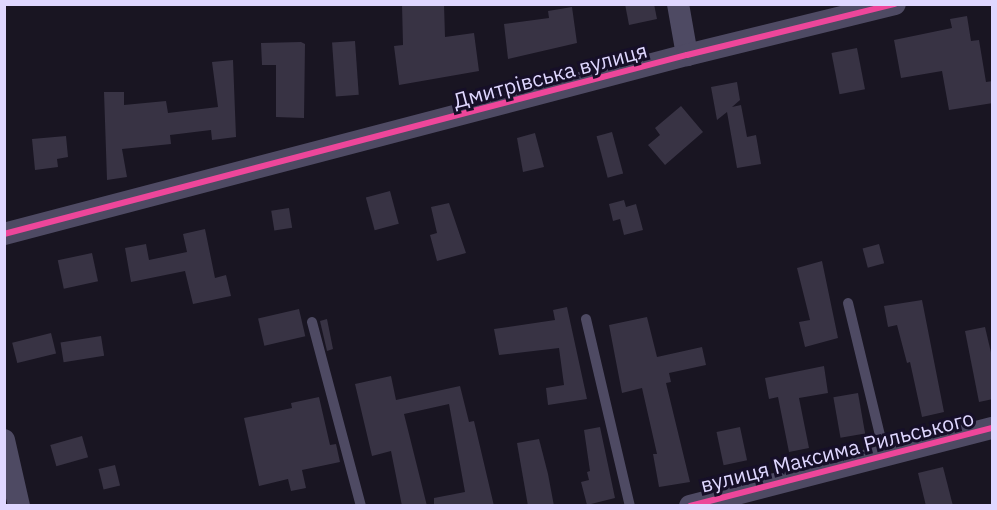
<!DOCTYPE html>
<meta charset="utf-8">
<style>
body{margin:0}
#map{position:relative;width:997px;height:510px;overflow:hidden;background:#191522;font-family:"IBM Plex Sans",sans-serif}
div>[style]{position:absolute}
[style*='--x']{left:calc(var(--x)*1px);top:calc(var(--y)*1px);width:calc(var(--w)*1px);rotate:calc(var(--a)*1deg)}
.building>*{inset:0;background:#383344;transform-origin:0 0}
.lane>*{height:10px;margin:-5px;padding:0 5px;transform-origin:5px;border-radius:5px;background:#4e4a63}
.street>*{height:22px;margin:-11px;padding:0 11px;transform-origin:11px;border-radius:11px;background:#4e4a63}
.cycleway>*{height:6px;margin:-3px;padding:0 3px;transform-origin:3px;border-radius:3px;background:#ed469a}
span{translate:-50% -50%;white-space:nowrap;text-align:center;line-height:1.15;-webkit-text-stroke:6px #160f28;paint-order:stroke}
.street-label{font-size:21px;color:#dfd7ff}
.frame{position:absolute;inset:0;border:6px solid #dfd7ff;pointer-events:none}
</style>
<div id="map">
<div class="building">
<div style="clip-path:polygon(402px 4px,444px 4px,445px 37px,474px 33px,479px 71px,399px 85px,394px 46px,403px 45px)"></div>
<div style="clip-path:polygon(625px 4px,654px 4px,657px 19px,629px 25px)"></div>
<div style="clip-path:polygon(572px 7px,577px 43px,508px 59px,504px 24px,549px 18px,548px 11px)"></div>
<div style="clip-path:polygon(967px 16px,971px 41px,979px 40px,986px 82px,993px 81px,993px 103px,949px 110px,942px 71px,901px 78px,894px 40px,952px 28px,950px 19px)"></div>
<div style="left:355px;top:41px;width:54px;height:23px;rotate:86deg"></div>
<div style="clip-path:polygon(301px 42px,305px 44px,304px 118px,276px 117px,276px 65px,262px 65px,261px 43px)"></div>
<div style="left:857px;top:48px;width:42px;height:26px;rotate:79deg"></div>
<div style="clip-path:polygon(233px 60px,236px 137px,212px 140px,211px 130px,170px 135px,171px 144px,122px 149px,127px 177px,107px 180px,104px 92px,124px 92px,124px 105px,166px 101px,168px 113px,218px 107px,212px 62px)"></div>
<div style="clip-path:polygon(737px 82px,740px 100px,732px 107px,741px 105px,747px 137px,756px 135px,761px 164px,737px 168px,727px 112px,717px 120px,711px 87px)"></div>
<div style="clip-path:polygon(681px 106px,703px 132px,665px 165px,648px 145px,660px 135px,655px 128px)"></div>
<div style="left:612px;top:132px;width:43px;height:16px;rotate:75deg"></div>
<div style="clip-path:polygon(535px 133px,544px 167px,523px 172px,517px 138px)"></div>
<div style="clip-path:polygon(66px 136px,68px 157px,57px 159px,58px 167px,35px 170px,32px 139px)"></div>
<div style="left:390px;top:191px;width:34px;height:25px;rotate:75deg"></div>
<div style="clip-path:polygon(624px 200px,626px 207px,636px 204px,643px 230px,624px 235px,620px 219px,613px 221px,609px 204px)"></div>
<div style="clip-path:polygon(449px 203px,466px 253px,437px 261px,430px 235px,437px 233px,431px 207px)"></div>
<div style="left:289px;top:208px;width:20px;height:18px;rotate:81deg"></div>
<div style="clip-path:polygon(205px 229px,215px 278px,226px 275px,231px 296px,193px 304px,185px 271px,131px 282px,125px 248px,146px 244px,149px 260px,187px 252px,183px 234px)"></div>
<div style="left:879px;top:244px;width:20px;height:17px;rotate:75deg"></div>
<div style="left:92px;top:253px;width:29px;height:35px;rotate:78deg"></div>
<div style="clip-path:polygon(822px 261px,838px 338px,805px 347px,799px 322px,810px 320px,797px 268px)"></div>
<div style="clip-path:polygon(922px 300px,944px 412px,922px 417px,910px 362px,907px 363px,897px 325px,888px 327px,884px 306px)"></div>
<div style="clip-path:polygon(567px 307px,587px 399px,548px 405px,546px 388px,564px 385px,559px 348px,499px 355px,494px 329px,555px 320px,553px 310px)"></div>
<div style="left:299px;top:309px;width:28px;height:42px;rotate:77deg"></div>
<div style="clip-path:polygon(647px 317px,657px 357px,702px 347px,706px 365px,669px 373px,671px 382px,666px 383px,690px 482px,659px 487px,653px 454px,657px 454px,642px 388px,622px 393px,609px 325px)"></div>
<div style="clip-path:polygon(327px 319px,333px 349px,327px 351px,320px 321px)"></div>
<div style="clip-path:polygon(985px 327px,993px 361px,993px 399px,979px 402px,965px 331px)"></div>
<div style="left:51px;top:333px;width:21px;height:40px;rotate:76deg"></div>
<div style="left:101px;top:336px;width:20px;height:41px;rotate:81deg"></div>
<div style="clip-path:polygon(824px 366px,828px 393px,799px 398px,809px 448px,789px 452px,778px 397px,769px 399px,765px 378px)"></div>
<div style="clip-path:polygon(391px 376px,396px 400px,460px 386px,469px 422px,474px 421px,494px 506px,434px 506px,434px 498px,465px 492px,449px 404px,404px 414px,427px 506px,402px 506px,391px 451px,372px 456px,355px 384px)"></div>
<div style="left:858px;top:393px;width:41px;height:25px;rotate:80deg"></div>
<div style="clip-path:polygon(319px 397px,330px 445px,336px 444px,340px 462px,302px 470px,306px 488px,291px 491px,288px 479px,259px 486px,244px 418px,292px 408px,291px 403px)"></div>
<div style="clip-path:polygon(600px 427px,615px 498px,587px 505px,581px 482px,589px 480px,587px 472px,590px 471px,584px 430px)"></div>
<div style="left:740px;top:427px;width:34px;height:24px;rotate:78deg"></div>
<div style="left:82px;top:436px;width:22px;height:33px;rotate:74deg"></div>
<div style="clip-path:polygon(539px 439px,548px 474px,554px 506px,528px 506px,517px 443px)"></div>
<div style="left:115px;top:465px;width:21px;height:17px;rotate:76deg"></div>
<div style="clip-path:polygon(943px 467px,953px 506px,926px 506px,918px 473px)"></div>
</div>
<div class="lane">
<div style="--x:848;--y:303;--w:157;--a:76.4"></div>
<div style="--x:586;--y:319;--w:192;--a:76.8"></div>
<div style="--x:312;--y:322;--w:190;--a:75.1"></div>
</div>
<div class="street">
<div style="--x:678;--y:4;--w:52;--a:80"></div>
<div style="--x:4;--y:234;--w:706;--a:-14.69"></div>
<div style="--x:687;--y:55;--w:214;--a:-13.8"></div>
<div style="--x:4;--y:440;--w:68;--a:77.2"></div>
<div style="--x:690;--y:506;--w:312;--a:-14.5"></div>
</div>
<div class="cycleway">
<div style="--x:4;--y:234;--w:706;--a:-14.69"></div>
<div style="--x:687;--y:55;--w:214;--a:-13.8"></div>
<div style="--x:690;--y:506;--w:312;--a:-14.5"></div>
</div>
<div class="street-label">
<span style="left:550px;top:75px;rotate:-15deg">Дмитрівська вулиця</span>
<span style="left:837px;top:451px;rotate:-14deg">вулиця Максима Рильського</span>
</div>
<div class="frame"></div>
</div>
